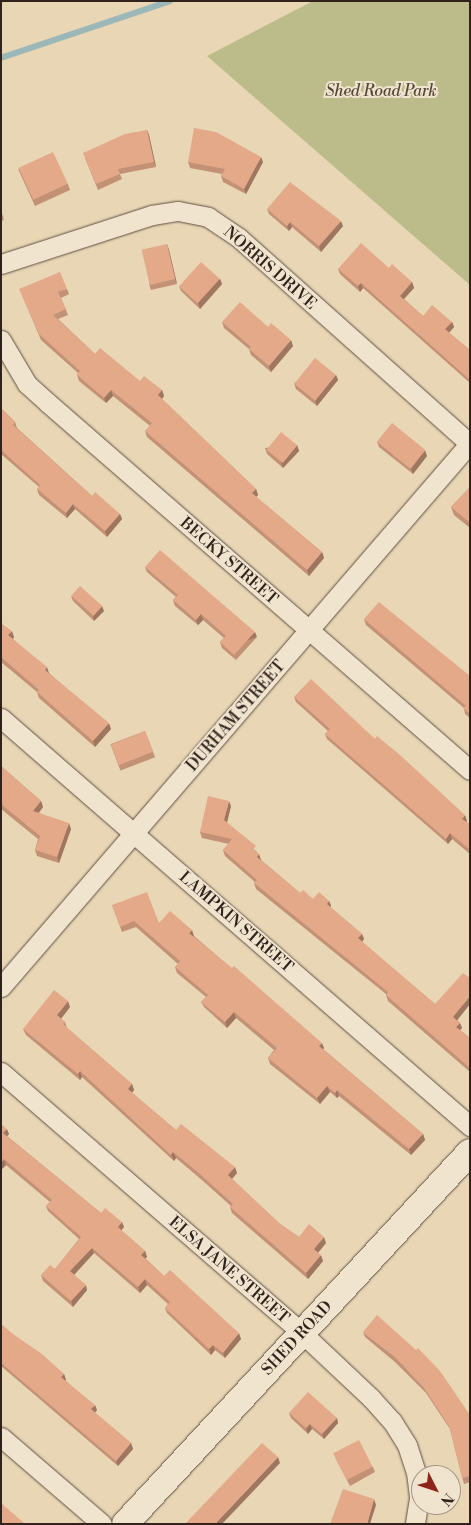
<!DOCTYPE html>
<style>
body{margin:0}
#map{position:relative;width:471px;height:1525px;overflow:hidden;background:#e8d6b5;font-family:"Libre Bodoni",serif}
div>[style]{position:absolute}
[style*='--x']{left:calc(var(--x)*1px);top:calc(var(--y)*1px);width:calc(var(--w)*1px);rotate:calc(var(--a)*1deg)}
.green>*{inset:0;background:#bcbc8a}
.stream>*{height:5.5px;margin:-2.75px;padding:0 2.75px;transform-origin:2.75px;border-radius:2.75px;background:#9bb7b8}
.roads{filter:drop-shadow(0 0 1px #5f4f42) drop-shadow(0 0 1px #5f4f42)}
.street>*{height:19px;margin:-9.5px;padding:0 9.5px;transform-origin:9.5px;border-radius:9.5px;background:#f0e4cf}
.secondary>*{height:26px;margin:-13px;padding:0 13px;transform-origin:13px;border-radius:13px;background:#f0e4cf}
.wall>*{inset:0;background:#c39176;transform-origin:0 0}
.shaded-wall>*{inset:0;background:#9f7660;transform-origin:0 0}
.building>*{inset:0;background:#e3a989;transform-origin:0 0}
span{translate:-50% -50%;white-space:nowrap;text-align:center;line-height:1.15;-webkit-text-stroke:4px #f0e4cf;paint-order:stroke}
.park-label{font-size:16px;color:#544838;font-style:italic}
.street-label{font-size:16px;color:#31221c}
.frame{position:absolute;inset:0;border:2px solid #31221c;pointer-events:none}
.north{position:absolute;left:411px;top:1465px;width:50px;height:50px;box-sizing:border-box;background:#f0e4cf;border:1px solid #a49687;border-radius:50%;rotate:131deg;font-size:14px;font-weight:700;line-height:20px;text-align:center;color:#31221c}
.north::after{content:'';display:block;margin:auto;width:18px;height:22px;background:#8f2418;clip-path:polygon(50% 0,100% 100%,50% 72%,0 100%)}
</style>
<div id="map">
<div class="green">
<div style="clip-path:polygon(313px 1px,470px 1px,470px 285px,207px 56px)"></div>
</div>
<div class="stream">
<div style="--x:1;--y:58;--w:178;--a:-18.6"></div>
</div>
<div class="roads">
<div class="street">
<div style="--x:1;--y:264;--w:159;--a:-18"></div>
<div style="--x:152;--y:215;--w:26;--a:-9"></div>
<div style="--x:178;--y:211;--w:31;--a:11"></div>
<div style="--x:208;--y:217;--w:37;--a:34"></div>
<div style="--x:239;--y:238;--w:310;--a:41.7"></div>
<div style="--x:1;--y:340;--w:51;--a:59.4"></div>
<div style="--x:27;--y:384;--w:28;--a:42"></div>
<div style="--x:48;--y:403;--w:559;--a:41.01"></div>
<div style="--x:1;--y:718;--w:622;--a:41.02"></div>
<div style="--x:1;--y:987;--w:717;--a:-49.24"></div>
<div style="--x:1;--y:1072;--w:398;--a:40.9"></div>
<div style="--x:302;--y:1333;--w:95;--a:43.3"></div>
<div style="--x:371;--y:1398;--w:31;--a:48"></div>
<div style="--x:392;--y:1421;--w:28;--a:58"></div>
<div style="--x:407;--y:1445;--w:28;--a:72"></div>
<div style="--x:416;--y:1472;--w:26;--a:83"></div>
<div style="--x:419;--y:1498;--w:26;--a:99"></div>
<div style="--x:1;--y:1437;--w:133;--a:40.7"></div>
</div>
<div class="secondary">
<div style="--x:125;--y:1524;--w:507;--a:-47.16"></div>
</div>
</div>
<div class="wall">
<div style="clip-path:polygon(147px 130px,149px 135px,156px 167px,120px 174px,122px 179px,98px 190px,85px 158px)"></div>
<div style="clip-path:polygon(188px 162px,263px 162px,246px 194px,223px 182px,221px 176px,222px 174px,190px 168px)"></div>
<div style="clip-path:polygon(18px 169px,68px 184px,70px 190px,35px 206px)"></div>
<div style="clip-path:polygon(267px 209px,343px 226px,321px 252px,292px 227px,289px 231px,269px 214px)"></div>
<div style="clip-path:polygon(1px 210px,4px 220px,1px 221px)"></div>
<div style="clip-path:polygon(167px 244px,169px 250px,177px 284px,151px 290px,149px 284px)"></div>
<div style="clip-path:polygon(389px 268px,412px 282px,414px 288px,404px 299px,423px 316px,452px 322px,454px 327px,449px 333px,470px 350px,470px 383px,363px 288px,360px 292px,340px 274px,338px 269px)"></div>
<div style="clip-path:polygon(220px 279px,222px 284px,200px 309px,181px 291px,179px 286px)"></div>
<div style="clip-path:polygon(67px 289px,69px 294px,61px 298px,68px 315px,58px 319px,95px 354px,140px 381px,162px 390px,164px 396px,162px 399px,256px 489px,258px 495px,256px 497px,322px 552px,324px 558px,309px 576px,147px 437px,145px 431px,150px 426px,113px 396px,106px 403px,79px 381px,77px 375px,78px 373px,41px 340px,22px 295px)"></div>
<div style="clip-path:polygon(222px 322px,268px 327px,293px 346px,271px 372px,251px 355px,249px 349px,224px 328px)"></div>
<div style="clip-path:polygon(336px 375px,338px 380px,317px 406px,296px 389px,294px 383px)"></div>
<div style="clip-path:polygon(1px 408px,15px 422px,17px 428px,92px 496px,120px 514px,122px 519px,107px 537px,75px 509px,67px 518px,39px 495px,37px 489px,39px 487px,1px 454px)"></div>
<div style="clip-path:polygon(377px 442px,427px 456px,413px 474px,379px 447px)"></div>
<div style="clip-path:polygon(297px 445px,299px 451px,283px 468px,267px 454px,265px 448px)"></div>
<div style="clip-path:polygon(470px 487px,470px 528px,454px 515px,451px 507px)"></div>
<div style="clip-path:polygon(145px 567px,257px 637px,236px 660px,222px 648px,220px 642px,224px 638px,203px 620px,198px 625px,175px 606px,173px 600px,176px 597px,147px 572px)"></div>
<div style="clip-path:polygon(71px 596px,104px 611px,94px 621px,73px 601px)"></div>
<div style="clip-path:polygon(364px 619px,470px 676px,470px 718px,465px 714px,464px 708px,366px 625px)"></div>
<div style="clip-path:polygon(1px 623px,14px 637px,13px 639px,49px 673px,111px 729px,95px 747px,39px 698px,37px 692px,1px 662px)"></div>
<div style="clip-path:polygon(294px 697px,375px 739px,467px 821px,466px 822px,470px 824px,470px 854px,452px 839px,448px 844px,327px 739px,325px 734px,328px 731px,296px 702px)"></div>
<div style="left:145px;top:731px;width:28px;height:37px;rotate:69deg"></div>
<div style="clip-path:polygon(1px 766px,41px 801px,43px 807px,39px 813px,71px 829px,59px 863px,37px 856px,35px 850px,38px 839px,1px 809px)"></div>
<div style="clip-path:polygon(231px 806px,227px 823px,257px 852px,261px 860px,300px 893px,313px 899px,329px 901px,331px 906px,330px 907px,362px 934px,364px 939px,362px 942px,435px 1004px,470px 1004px,457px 1020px,460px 1023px,462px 1028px,460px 1030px,470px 1038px,470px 1072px,388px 1001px,386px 995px,386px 994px,256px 889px,254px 883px,255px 882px,225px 856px,223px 850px,229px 844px,202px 838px,200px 832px)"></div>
<div style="clip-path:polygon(112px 905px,159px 923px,194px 936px,324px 1048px,323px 1049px,423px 1134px,425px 1140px,411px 1155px,339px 1096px,337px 1098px,330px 1092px,320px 1104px,270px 1064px,268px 1058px,274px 1050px,236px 1018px,227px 1028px,204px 1007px,201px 1002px,206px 997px,177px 973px,175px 967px,178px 964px,136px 927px,122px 932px)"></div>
<div style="clip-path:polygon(70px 1007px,61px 1019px,65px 1022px,67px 1028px,132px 1084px,134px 1090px,132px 1093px,176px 1130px,237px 1173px,232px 1179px,280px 1224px,299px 1237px,326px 1243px,318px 1253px,323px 1261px,308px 1279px,232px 1213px,230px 1207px,231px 1206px,203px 1181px,176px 1158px,174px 1161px,82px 1077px,80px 1080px,26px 1035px,23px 1029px)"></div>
<div style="clip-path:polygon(1px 1124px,9px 1134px,7px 1136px,101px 1213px,124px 1227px,121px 1230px,145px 1251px,147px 1257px,145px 1258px,164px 1276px,241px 1339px,225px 1358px,215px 1350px,211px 1355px,167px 1313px,165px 1308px,168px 1304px,147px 1285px,140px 1293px,94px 1253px,74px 1275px,87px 1290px,73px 1307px,43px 1281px,41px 1275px,55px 1269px,79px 1239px,48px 1211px,46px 1206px,50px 1202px,6px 1165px,1px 1170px)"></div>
<div style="clip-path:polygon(1px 1324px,10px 1332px,64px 1374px,66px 1380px,65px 1380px,97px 1410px,95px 1413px,131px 1443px,133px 1449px,118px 1466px,1px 1366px)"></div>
<div style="clip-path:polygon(363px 1332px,470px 1415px,470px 1482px,464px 1484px,450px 1429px,426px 1393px,395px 1362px,365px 1337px)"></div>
<div style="clip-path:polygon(289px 1413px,337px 1418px,338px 1423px,324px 1439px,312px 1429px,308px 1434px,291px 1418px)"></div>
<div style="clip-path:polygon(334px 1454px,373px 1467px,375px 1472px,350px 1486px,336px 1459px)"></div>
</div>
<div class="shaded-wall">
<div style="clip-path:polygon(147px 130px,149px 135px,156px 167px,154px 162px)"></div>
<div style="clip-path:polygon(261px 157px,263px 162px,246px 194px,244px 189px)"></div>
<div style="clip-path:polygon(341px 221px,343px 226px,321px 252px,319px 246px)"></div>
<div style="clip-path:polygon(290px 222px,292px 227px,289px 231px,287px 226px)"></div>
<div style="clip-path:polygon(167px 244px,169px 250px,177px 284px,175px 279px)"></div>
<div style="clip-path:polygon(220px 279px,222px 284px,200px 309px,198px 303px)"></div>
<div style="clip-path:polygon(412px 282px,414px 288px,402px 301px,400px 296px)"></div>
<div style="clip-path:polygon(361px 283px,363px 288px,360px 292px,358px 286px)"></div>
<div style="clip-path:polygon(452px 322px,454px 327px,447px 335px,445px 329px)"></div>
<div style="clip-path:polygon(291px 340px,293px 346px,271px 372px,269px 366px)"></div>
<div style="clip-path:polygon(336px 375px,338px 380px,317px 406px,315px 400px)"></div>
<div style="clip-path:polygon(111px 390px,113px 396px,106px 403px,104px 398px)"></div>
<div style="clip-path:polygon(162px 390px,164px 396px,160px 401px,158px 395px)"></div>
<div style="clip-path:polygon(297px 445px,299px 451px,283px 468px,281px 462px)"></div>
<div style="clip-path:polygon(425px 450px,427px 456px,413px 474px,411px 469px)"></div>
<div style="clip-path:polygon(256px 489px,258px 495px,254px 499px,252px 493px)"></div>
<div style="clip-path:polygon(73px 504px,75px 509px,67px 518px,66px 513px)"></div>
<div style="clip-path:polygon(120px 514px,122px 519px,107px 537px,105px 531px)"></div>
<div style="clip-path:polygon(322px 552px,324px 558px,309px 576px,307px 570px)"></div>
<div style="clip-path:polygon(102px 606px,104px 611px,94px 621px,93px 616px)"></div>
<div style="clip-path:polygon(201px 614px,203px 620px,198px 625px,196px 620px)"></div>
<div style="clip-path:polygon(12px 631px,14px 637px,11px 641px,8px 635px)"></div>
<div style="left:255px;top:632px;width:5px;height:31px;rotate:68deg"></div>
<div style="clip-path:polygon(47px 667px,49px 673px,47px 676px,45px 670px)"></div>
<div style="clip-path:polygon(109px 723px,111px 729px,95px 747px,93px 741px)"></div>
<div style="clip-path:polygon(41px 801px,43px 807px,35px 817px,33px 811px)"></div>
<div style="clip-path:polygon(229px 801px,231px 806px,226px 826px,224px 820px)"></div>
<div style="clip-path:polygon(465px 815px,467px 821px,464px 824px,462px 819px)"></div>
<div style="clip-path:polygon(69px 823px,71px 829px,59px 863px,57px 857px)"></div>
<div style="clip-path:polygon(450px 833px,452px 839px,448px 844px,446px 839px)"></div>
<div style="clip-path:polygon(259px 854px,261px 860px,259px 862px,257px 857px)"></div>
<div style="clip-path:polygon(329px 901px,331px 906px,329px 909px,327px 904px)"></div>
<div style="clip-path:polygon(192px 930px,194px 936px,192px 939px,189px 933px)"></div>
<div style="clip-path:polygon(362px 934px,364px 939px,360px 944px,358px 938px)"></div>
<div style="clip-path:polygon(470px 996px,470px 1004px,455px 1023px,453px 1017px)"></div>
<div style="clip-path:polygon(68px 1001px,70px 1007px,59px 1021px,57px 1015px)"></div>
<div style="clip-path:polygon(234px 1012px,236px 1018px,227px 1028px,225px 1022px)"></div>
<div style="clip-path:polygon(460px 1023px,462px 1028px,458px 1032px,456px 1027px)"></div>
<div style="clip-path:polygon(322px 1043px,324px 1048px,321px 1052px,319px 1046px)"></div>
<div style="clip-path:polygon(80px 1071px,82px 1077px,80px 1080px,78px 1074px)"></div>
<div style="clip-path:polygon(132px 1084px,134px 1090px,130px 1095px,128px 1089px)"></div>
<div style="clip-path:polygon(327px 1086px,330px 1092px,320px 1104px,317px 1098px)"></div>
<div style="clip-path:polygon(337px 1090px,339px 1096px,337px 1098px,335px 1093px)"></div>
<div style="clip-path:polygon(7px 1129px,9px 1134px,5px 1139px,3px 1133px)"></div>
<div style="clip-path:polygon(423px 1134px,425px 1140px,411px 1155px,409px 1149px)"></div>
<div style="clip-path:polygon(173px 1152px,176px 1158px,174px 1161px,171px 1155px)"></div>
<div style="clip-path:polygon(4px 1159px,6px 1165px,1px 1170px,1px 1163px)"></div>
<div style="clip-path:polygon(235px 1167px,237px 1173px,230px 1181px,228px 1175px)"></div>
<div style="clip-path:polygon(122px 1222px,124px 1227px,120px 1232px,118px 1227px)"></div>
<div style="clip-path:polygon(324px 1237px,326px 1243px,316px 1255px,314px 1249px)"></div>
<div style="clip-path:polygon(92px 1248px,94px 1253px,72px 1277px,70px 1271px)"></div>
<div style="clip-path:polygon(145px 1251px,147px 1257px,143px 1260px,141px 1255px)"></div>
<div style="clip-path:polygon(321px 1255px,323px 1261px,308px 1279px,306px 1273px)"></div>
<div style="clip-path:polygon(145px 1279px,147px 1285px,140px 1293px,138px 1287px)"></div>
<div style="clip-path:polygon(86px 1285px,87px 1290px,73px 1307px,71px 1301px)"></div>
<div style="clip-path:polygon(239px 1333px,241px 1339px,225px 1358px,223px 1353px)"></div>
<div style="clip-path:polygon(213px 1345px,215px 1350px,211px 1355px,209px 1349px)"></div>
<div style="clip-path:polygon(64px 1374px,66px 1380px,63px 1383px,61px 1377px)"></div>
<div style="clip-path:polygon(95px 1405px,97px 1410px,93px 1415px,91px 1409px)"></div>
<div style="clip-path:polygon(337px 1418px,338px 1423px,324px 1439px,322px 1434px)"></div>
<div style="clip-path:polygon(310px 1424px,312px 1429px,308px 1434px,306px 1428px)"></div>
<div style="clip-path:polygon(131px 1443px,133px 1449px,118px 1466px,116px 1461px)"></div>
<div style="clip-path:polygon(278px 1457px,280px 1463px,222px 1524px,215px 1524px)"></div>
<div style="clip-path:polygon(374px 1499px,376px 1505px,370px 1524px,367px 1524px)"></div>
</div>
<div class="building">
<div style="clip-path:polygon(194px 128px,216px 132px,261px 157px,244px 189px,221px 176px,225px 169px,188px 162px)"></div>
<div style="clip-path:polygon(147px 130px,154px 162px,118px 169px,120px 174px,96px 184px,83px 153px,125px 134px)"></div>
<div style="left:53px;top:152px;width:35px;height:38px;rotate:65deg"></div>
<div style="clip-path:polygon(290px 182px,341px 221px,319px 246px,290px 222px,287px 226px,267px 209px)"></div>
<div style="clip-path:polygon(361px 243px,389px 268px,392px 264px,412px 282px,400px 296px,423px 316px,432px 305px,452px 322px,445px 329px,470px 350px,470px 380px,361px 283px,358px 286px,338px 269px)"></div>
<div style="left:167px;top:244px;width:36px;height:26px;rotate:77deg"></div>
<div style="left:201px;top:262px;width:25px;height:33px;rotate:42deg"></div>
<div style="clip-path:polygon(60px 272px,67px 289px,58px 292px,66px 309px,53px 315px,95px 354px,100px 348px,140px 381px,144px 376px,162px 390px,158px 395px,256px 489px,252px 493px,322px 552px,307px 570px,145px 431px,152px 423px,111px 390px,104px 398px,77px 375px,80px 371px,39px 334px,19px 289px)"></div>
<div style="clip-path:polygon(240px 302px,268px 327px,271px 323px,291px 340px,269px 366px,249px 349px,251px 347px,222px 322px)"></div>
<div style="left:315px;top:358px;width:27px;height:33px;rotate:39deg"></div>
<div style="clip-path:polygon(1px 408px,15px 422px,13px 425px,92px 496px,95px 492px,120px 514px,105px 531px,73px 504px,66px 513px,37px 489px,40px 485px,1px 450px)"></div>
<div style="left:392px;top:423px;width:43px;height:24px;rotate:39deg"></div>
<div style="left:281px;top:432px;width:21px;height:23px;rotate:39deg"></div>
<div style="clip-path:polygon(470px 487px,470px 523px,451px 507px)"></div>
<div style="clip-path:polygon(160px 550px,255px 632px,234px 655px,220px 642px,226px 636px,201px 614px,196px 620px,173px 600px,178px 595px,145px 567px)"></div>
<div style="left:80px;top:586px;width:30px;height:13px;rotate:42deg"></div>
<div style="clip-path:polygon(379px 602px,470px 676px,470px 714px,463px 708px,466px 706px,364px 619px)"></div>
<div style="clip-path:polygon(1px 623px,12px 631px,8px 635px,47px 667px,45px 670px,109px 723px,93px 741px,37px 692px,39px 690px,1px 657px)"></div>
<div style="clip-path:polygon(311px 679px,375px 739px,377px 736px,400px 755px,465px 815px,462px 819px,470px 824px,470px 850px,450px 833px,446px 839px,325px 734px,330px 729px,294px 697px)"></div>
<div style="left:145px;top:731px;width:22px;height:37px;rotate:68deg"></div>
<div style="clip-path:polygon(1px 766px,41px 801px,33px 811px,69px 823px,57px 857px,35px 850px,40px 836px,1px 804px,1px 799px,3px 799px,1px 798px)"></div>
<div style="clip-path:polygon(208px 796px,229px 801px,224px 820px,256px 846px,253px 849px,259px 854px,257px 857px,300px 893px,303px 890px,313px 899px,319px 892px,329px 901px,327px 904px,362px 934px,358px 938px,435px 1004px,463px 973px,470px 978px,470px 996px,453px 1017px,460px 1023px,456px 1027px,470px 1038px,470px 1068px,386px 995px,388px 992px,254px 883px,257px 880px,223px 850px,232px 839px,200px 832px)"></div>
<div style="clip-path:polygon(147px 892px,159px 923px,170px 911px,192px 930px,189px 933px,232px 968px,234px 966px,322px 1043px,319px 1046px,423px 1134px,409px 1149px,337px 1090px,335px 1093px,327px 1086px,317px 1098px,268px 1058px,277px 1048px,234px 1012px,225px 1022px,201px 1002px,208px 995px,175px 967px,180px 961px,134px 921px,120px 927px,112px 905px)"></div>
<div style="clip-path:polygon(54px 990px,68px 1001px,57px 1015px,65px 1022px,63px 1024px,132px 1084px,128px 1089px,176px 1130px,181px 1124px,235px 1167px,228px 1175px,280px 1224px,299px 1237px,309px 1224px,324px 1237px,314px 1249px,321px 1255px,306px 1273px,230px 1207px,233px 1204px,201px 1175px,173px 1152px,171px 1155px,80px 1071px,78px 1074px,23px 1029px)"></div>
<div style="clip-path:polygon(1px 1124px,7px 1129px,3px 1133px,101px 1213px,105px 1208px,122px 1222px,118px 1227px,145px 1251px,141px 1255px,164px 1276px,170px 1270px,239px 1333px,223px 1353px,213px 1345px,209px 1349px,165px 1308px,170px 1302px,145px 1279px,138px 1287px,92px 1248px,70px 1271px,86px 1285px,71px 1301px,41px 1275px,50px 1265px,55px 1269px,81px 1237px,46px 1206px,52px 1200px,4px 1159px,1px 1163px)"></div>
<div style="clip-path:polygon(377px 1315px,416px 1350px,418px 1348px,440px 1371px,470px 1415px,470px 1476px,462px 1478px,449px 1426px,424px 1388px,394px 1356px,363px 1332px)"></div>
<div style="clip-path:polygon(1px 1324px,10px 1332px,42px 1354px,64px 1374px,61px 1377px,95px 1405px,91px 1409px,131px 1443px,116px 1461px,1px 1363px)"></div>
<div style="clip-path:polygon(308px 1392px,337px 1418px,322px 1434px,310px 1424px,306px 1428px,289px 1413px)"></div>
<div style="left:359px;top:1440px;width:30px;height:29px;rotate:63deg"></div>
<div style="clip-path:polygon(262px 1443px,278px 1457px,215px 1524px,185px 1524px)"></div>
<div style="clip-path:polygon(343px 1489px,374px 1499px,367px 1524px,330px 1524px)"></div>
<div style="clip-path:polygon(1px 1503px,25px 1524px,1px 1524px)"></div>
</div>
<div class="park-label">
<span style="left:381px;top:91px">Shed Road Park</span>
</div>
<div class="street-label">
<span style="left:270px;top:268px;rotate:41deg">NORRIS DRIVE</span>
<span style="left:229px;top:561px;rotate:41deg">BECKY STREET</span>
<span style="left:236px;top:716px;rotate:-49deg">DURHAM STREET</span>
<span style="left:236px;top:922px;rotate:41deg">LAMPKIN STREET</span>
<span style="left:229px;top:1270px;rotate:41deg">ELSA JANE STREET</span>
<span style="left:297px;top:1338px;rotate:-47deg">SHED ROAD</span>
</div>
<div class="frame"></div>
<div class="north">N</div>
</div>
